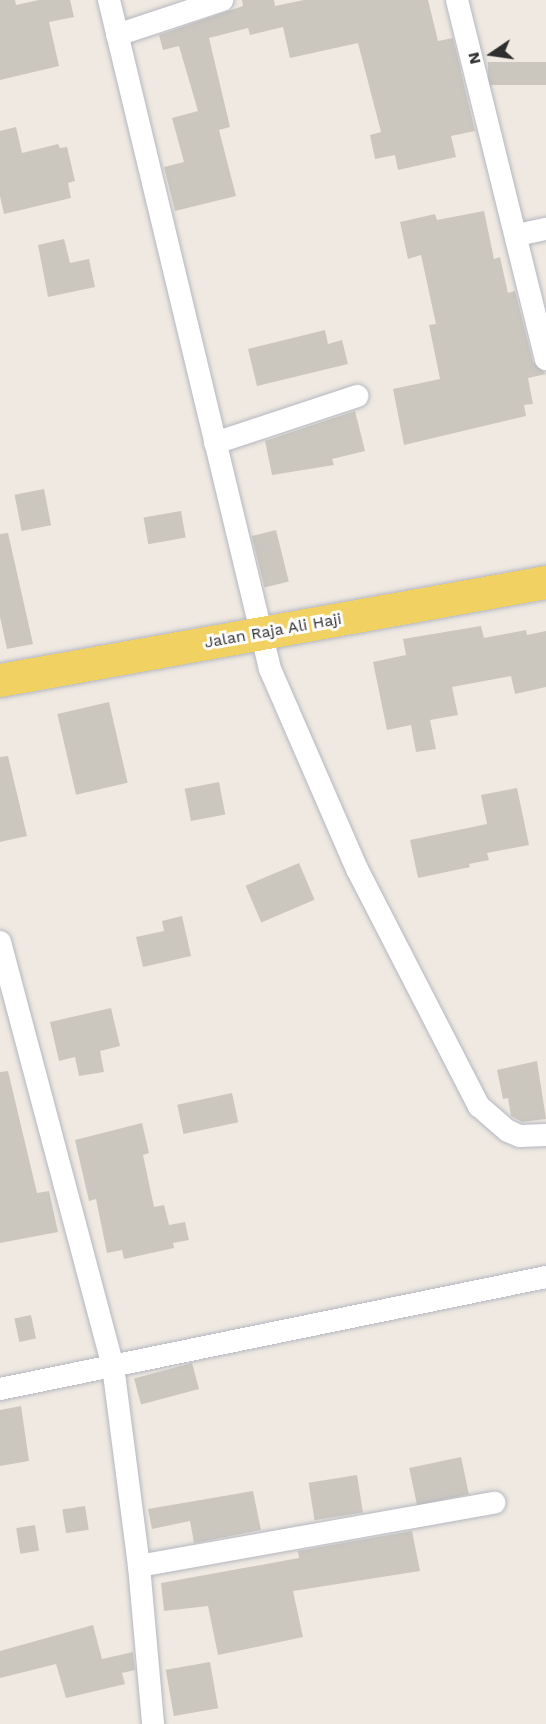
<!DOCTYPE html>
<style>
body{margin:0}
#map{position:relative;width:546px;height:1724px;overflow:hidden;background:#efe9e1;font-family:"Work Sans",sans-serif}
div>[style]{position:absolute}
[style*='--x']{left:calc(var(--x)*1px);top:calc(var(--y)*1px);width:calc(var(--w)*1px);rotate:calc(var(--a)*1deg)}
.building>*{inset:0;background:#cbc7bf;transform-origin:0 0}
.roads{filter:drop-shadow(0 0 2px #b4b7c1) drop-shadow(0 0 2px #b4b7c1)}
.street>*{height:22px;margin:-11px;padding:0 11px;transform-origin:11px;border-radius:11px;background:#fff}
.primary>*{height:33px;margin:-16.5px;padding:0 16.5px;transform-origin:16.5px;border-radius:16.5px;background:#f2d163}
span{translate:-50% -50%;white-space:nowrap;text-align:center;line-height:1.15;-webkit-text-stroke:6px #fff;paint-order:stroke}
.street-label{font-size:16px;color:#2e2e2e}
.north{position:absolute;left:462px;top:24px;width:60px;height:60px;-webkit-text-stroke:4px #fff;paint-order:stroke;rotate:257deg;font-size:16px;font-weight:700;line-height:24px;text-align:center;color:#2e2e2e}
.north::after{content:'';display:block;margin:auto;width:21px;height:27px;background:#2e2e2e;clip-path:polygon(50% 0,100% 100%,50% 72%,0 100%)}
</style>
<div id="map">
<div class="building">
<div style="clip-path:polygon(0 0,15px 0,16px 5px,39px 0,70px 0,74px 17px,49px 22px,59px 66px,0 80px)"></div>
<div style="clip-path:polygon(242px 0,274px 0,275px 6px,304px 0,428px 0,438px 41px,453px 38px,475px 131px,451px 136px,456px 157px,398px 170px,395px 155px,375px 159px,370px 135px,381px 132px,358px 43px,290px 58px,283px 27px,250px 35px,248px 28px,209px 38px,230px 127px,219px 130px,236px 196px,175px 211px,164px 167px,184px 162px,172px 118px,198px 111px,179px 46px,163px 50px,159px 35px,243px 6px)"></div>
<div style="left:546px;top:62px;width:23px;height:58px;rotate:90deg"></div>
<div style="clip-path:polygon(16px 127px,22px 153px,58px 144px,60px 148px,67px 147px,75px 181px,68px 183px,71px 198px,4px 214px,0 196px,0 131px)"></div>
<div style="clip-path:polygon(484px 211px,494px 259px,500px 257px,508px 293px,515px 291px,533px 362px,546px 374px,528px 378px,533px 404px,524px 405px,526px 416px,404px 445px,393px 389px,440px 379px,429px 325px,436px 324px,421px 255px,408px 259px,400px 222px,435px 214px,437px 220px)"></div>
<div style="clip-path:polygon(64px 239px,70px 263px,89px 259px,95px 287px,48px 297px,38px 245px)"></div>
<div style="clip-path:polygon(325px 330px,328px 344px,342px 340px,348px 364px,257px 386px,248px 349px)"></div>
<div style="clip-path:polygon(355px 411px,365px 451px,332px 459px,334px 465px,272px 475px,265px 441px)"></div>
<div style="left:44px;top:489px;width:37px;height:30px;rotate:79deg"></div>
<div style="left:181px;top:511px;width:27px;height:38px;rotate:80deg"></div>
<div style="left:276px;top:530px;width:53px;height:25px;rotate:76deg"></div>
<div style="clip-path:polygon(8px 533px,33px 644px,7px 649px,0 617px,0 534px)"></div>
<div style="clip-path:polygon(481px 626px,484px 638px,526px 630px,527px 635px,546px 631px,546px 687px,515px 694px,511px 676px,452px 687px,458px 715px,430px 720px,436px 749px,416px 752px,411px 725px,387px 730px,373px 662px,406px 655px,403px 639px)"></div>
<div style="left:109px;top:702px;width:83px;height:53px;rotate:77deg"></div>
<div style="clip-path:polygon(8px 756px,27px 836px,0 842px,0 757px)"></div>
<div style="left:219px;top:782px;width:33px;height:35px;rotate:79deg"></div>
<div style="clip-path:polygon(517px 788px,529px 845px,487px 853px,489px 860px,469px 864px,470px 867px,418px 878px,410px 840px,487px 824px,481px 795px)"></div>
<div style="left:299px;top:863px;width:40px;height:58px;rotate:67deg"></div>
<div style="clip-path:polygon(182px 916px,191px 956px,143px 967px,136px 937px,164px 931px,162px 921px)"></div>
<div style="clip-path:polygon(111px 1008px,120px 1046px,100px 1051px,104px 1072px,79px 1076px,75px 1057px,59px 1061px,50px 1022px)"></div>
<div style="clip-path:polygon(537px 1061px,546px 1119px,522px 1122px,511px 1116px,508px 1098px,503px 1099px,497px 1070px)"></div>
<div style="clip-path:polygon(8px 1071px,37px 1193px,49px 1191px,58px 1232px,0 1243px,0 1072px)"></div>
<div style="left:232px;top:1093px;width:30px;height:56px;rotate:78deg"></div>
<div style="clip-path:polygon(142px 1123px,149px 1153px,143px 1155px,154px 1207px,164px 1205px,169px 1225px,185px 1222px,189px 1240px,173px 1243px,174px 1248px,124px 1259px,122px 1250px,107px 1253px,96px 1199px,89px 1201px,75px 1140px)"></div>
<div style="left:31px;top:1315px;width:24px;height:17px;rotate:78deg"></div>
<div style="left:192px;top:1363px;width:27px;height:60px;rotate:75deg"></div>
<div style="clip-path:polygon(21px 1406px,29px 1461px,0 1466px,0 1410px)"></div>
<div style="left:461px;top:1457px;width:38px;height:53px;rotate:78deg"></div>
<div style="left:357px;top:1475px;width:38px;height:49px;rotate:81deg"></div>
<div style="clip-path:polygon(253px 1491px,261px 1530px,194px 1543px,190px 1521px,152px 1529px,148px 1509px)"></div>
<div style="left:85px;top:1506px;width:24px;height:23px;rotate:81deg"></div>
<div style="left:35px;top:1525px;width:26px;height:19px;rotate:81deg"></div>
<div style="clip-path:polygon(412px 1531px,420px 1571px,293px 1591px,303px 1637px,218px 1655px,208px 1606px,164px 1611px,161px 1583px,299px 1558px,298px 1551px)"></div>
<div style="clip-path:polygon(93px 1625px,102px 1659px,133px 1652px,135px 1670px,122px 1673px,125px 1684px,66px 1698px,56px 1664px,0 1678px,0 1651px)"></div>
<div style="left:210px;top:1662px;width:47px;height:45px;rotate:80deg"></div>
</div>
<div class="roads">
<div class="street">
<div style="--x:109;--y:0;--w:688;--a:76.47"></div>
<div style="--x:270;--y:669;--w:218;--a:66.5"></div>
<div style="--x:357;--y:869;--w:267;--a:62.8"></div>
<div style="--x:479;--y:1106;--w:38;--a:41"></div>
<div style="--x:508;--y:1131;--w:13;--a:23"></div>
<div style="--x:520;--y:1136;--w:26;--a:-2"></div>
<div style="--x:457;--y:0;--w:370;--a:76.1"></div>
<div style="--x:117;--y:35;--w:111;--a:-18.4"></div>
<div style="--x:517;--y:235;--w:30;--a:-12"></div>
<div style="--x:215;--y:443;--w:150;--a:-18.3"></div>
<div style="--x:0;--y:942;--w:439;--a:75.1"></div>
<div style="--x:113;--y:1366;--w:202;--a:82.6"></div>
<div style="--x:139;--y:1566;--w:159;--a:84.9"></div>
<div style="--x:0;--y:1389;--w:557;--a:-11.59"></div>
<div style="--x:139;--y:1566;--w:361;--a:-10.1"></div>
</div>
<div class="primary">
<div style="--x:0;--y:680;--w:555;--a:-10.18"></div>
</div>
</div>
<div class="street-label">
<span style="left:273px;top:631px;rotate:-10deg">Jalan Raja Ali Haji</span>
</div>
<div class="north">N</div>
</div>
